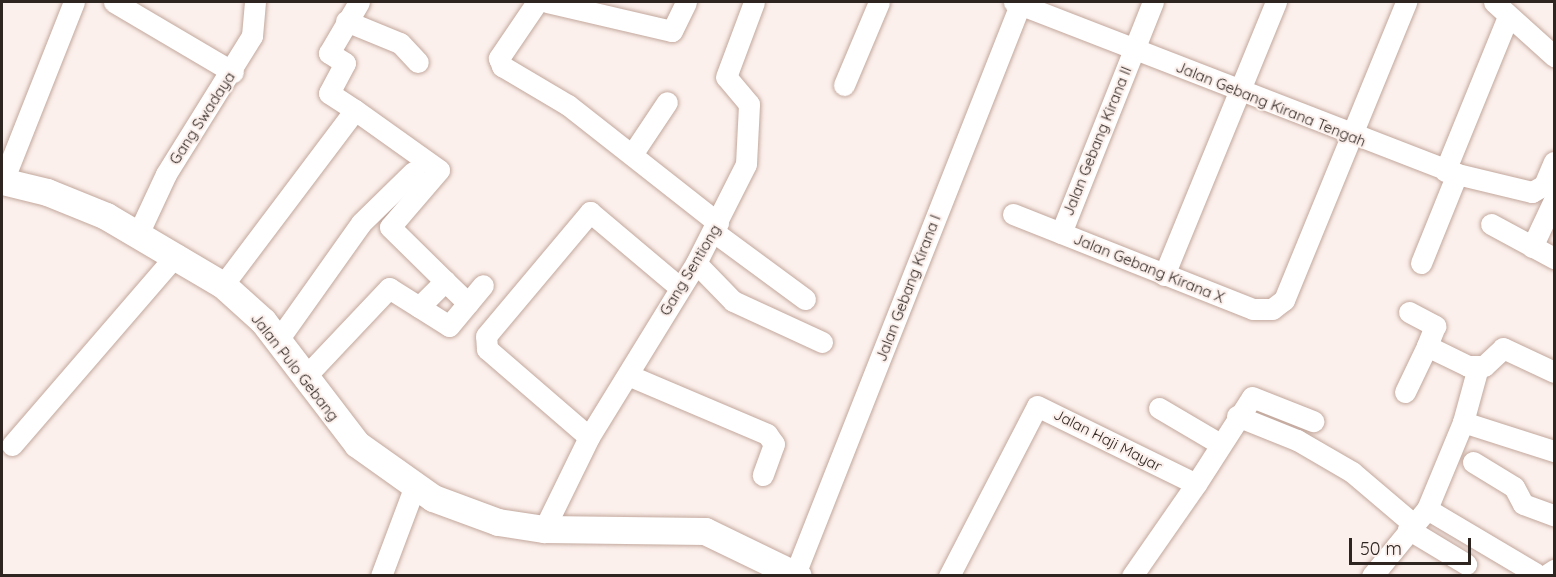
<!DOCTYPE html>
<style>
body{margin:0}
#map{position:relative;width:1556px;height:577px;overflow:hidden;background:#fcf0ec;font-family:Quicksand,sans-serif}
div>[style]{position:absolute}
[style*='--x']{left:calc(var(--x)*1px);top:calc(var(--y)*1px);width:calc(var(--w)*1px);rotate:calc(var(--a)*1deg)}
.roads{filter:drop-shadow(0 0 2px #c2a79c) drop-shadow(0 0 2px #c2a79c)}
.minor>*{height:21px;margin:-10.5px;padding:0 10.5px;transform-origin:10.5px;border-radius:10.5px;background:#fff}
.major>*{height:27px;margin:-13.5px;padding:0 13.5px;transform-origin:13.5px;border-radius:13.5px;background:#fff}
span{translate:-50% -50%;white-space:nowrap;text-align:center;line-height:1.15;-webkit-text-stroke:4.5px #fcf0ec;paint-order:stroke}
.street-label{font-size:15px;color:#2e2420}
.frame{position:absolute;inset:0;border:3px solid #2e2420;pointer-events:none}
.scale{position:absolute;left:1349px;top:538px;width:122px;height:27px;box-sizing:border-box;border:3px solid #2e2420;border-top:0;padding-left:8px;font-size:18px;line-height:21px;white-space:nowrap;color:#2e2420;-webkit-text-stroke:4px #fcf0ec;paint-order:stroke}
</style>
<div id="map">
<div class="roads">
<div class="minor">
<div style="--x:114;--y:2;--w:138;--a:30.5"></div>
<div style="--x:537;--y:2;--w:68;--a:124.2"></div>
<div style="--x:499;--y:58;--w:9;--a:69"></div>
<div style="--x:502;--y:66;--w:77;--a:30.6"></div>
<div style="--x:568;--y:105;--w:191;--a:38.2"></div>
<div style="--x:547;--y:2;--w:128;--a:13.1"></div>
<div style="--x:672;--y:31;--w:32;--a:-64"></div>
<div style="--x:1014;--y:2;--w:475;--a:21.2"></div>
<div style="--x:1457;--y:174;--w:77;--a:13.5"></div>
<div style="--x:1532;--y:192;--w:14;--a:-30"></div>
<div style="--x:1544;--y:185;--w:25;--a:-67"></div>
<div style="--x:1494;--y:2;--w:81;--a:42"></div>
<div style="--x:346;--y:21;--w:58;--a:22.2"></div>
<div style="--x:400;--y:43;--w:26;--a:47"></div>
<div style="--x:844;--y:85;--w:90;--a:-67.1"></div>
<div style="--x:355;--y:110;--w:31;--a:-147"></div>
<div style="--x:329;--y:93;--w:34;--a:-62"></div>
<div style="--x:345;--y:63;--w:19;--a:-148"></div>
<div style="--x:329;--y:53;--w:59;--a:-59.5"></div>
<div style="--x:633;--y:153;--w:61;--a:-56.3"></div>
<div style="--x:1445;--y:171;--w:166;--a:-67.8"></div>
<div style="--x:3;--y:181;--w:193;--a:-68.4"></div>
<div style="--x:1013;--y:214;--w:258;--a:21.6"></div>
<div style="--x:1253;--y:309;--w:19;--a:0"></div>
<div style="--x:1272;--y:309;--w:15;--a:-37"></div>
<div style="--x:1284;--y:300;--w:322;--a:-67.7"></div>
<div style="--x:1491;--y:224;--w:72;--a:28.4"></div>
<div style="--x:139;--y:232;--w:64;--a:-65"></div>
<div style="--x:166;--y:174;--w:163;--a:-58.1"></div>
<div style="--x:252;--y:36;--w:34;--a:-85"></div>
<div style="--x:714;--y:232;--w:113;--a:36.4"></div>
<div style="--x:1061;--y:233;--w:249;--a:-68.3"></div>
<div style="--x:1532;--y:247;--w:52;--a:-64.9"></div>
<div style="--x:696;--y:263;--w:53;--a:45.8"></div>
<div style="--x:733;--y:301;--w:98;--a:24.7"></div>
<div style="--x:1421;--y:263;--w:96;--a:-68"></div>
<div style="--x:1164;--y:275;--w:295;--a:-67.7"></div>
<div style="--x:223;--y:285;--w:219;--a:-53"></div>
<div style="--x:355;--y:110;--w:103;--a:35.5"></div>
<div style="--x:439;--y:170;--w:75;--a:130.7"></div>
<div style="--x:390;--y:227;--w:77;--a:44.5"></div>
<div style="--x:419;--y:307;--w:37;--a:-45"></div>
<div style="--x:445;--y:281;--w:32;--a:44"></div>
<div style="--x:1409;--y:312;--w:30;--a:28"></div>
<div style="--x:1435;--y:326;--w:22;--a:112"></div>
<div style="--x:1427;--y:346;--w:46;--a:26"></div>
<div style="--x:1468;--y:366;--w:16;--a:0"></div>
<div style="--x:1484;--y:366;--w:26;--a:-43"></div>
<div style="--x:1503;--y:348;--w:56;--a:25.2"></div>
<div style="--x:278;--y:340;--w:143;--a:-54.6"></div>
<div style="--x:361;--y:223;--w:73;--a:-44.4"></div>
<div style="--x:628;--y:375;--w:151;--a:23"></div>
<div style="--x:767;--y:434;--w:12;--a:55"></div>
<div style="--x:774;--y:444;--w:33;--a:110"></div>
<div style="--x:304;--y:378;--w:124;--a:-46.6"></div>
<div style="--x:389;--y:288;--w:71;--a:32.3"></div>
<div style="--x:449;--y:326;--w:53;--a:-50.3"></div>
<div style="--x:1405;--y:392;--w:51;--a:-64.4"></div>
<div style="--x:1159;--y:408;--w:71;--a:30.5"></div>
<div style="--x:1237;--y:416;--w:65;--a:21.8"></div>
<div style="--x:1297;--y:440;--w:64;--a:30.2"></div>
<div style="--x:1352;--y:472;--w:80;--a:40.4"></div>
<div style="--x:1463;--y:422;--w:57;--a:-74.7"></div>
<div style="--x:589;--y:437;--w:135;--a:-139.2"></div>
<div style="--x:487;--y:349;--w:13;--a:-94"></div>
<div style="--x:486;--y:336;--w:162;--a:-50"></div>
<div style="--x:590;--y:212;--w:116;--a:40.1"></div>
<div style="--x:12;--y:445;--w:252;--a:-49.2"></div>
<div style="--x:1473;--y:462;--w:48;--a:31.4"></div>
<div style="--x:1514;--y:487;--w:19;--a:62"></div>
<div style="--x:1523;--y:504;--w:33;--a:20"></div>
<div style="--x:1427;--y:509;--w:126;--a:30.7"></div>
<div style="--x:544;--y:529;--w:102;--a:-63.9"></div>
<div style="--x:589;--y:437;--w:204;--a:-58.4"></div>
<div style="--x:696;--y:263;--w:111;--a:-63.2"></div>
<div style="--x:746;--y:164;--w:60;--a:-87.1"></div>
<div style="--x:749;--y:104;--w:35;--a:-130"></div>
<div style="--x:726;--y:77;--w:80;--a:-69.5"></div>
<div style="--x:1408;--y:529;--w:68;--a:31.1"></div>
<div style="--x:795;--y:574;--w:615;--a:-68.44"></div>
<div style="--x:381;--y:576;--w:94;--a:-69.4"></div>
<div style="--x:949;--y:576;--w:191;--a:-62.6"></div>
<div style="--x:1037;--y:406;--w:177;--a:26.1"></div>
<div style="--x:1196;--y:484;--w:103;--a:-57.2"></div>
<div style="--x:1252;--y:397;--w:66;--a:21.5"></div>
<div style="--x:1132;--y:576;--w:112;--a:-55.2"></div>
<div style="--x:1372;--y:576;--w:87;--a:-50.6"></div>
<div style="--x:1427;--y:509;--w:94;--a:-67.5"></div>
<div style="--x:1463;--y:422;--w:96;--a:17.7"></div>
<div style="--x:1545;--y:576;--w:11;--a:-34"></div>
</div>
<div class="major">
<div style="--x:2;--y:181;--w:46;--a:13.7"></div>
<div style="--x:47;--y:192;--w:64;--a:22.1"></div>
<div style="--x:106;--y:216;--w:136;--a:30.5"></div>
<div style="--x:223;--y:285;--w:54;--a:42"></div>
<div style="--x:263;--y:321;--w:155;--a:52.6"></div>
<div style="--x:357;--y:444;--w:93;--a:35.4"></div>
<div style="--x:433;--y:498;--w:69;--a:20.3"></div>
<div style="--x:498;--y:522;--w:47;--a:8.7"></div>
<div style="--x:544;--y:529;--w:161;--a:0.7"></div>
<div style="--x:705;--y:531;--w:103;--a:25.8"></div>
</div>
</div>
<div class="street-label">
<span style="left:1271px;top:104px;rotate:22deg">Jalan Gebang Kirana Tengah</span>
<span style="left:202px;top:118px;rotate:-57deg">Gang Swadaya</span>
<span style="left:1097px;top:141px;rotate:-68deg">Jalan Gebang Kirana II</span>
<span style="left:1149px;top:268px;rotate:22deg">Jalan Gebang Kirana X</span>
<span style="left:690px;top:270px;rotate:-59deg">Gang Sentiong</span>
<span style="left:908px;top:288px;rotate:-69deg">Jalan Gebang Kirana I</span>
<span style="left:295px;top:367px;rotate:52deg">Jalan Pulo Gebang</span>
<span style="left:1108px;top:440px;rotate:27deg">Jalan Haji Mayar</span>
</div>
<div class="frame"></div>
<div class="scale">50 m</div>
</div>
